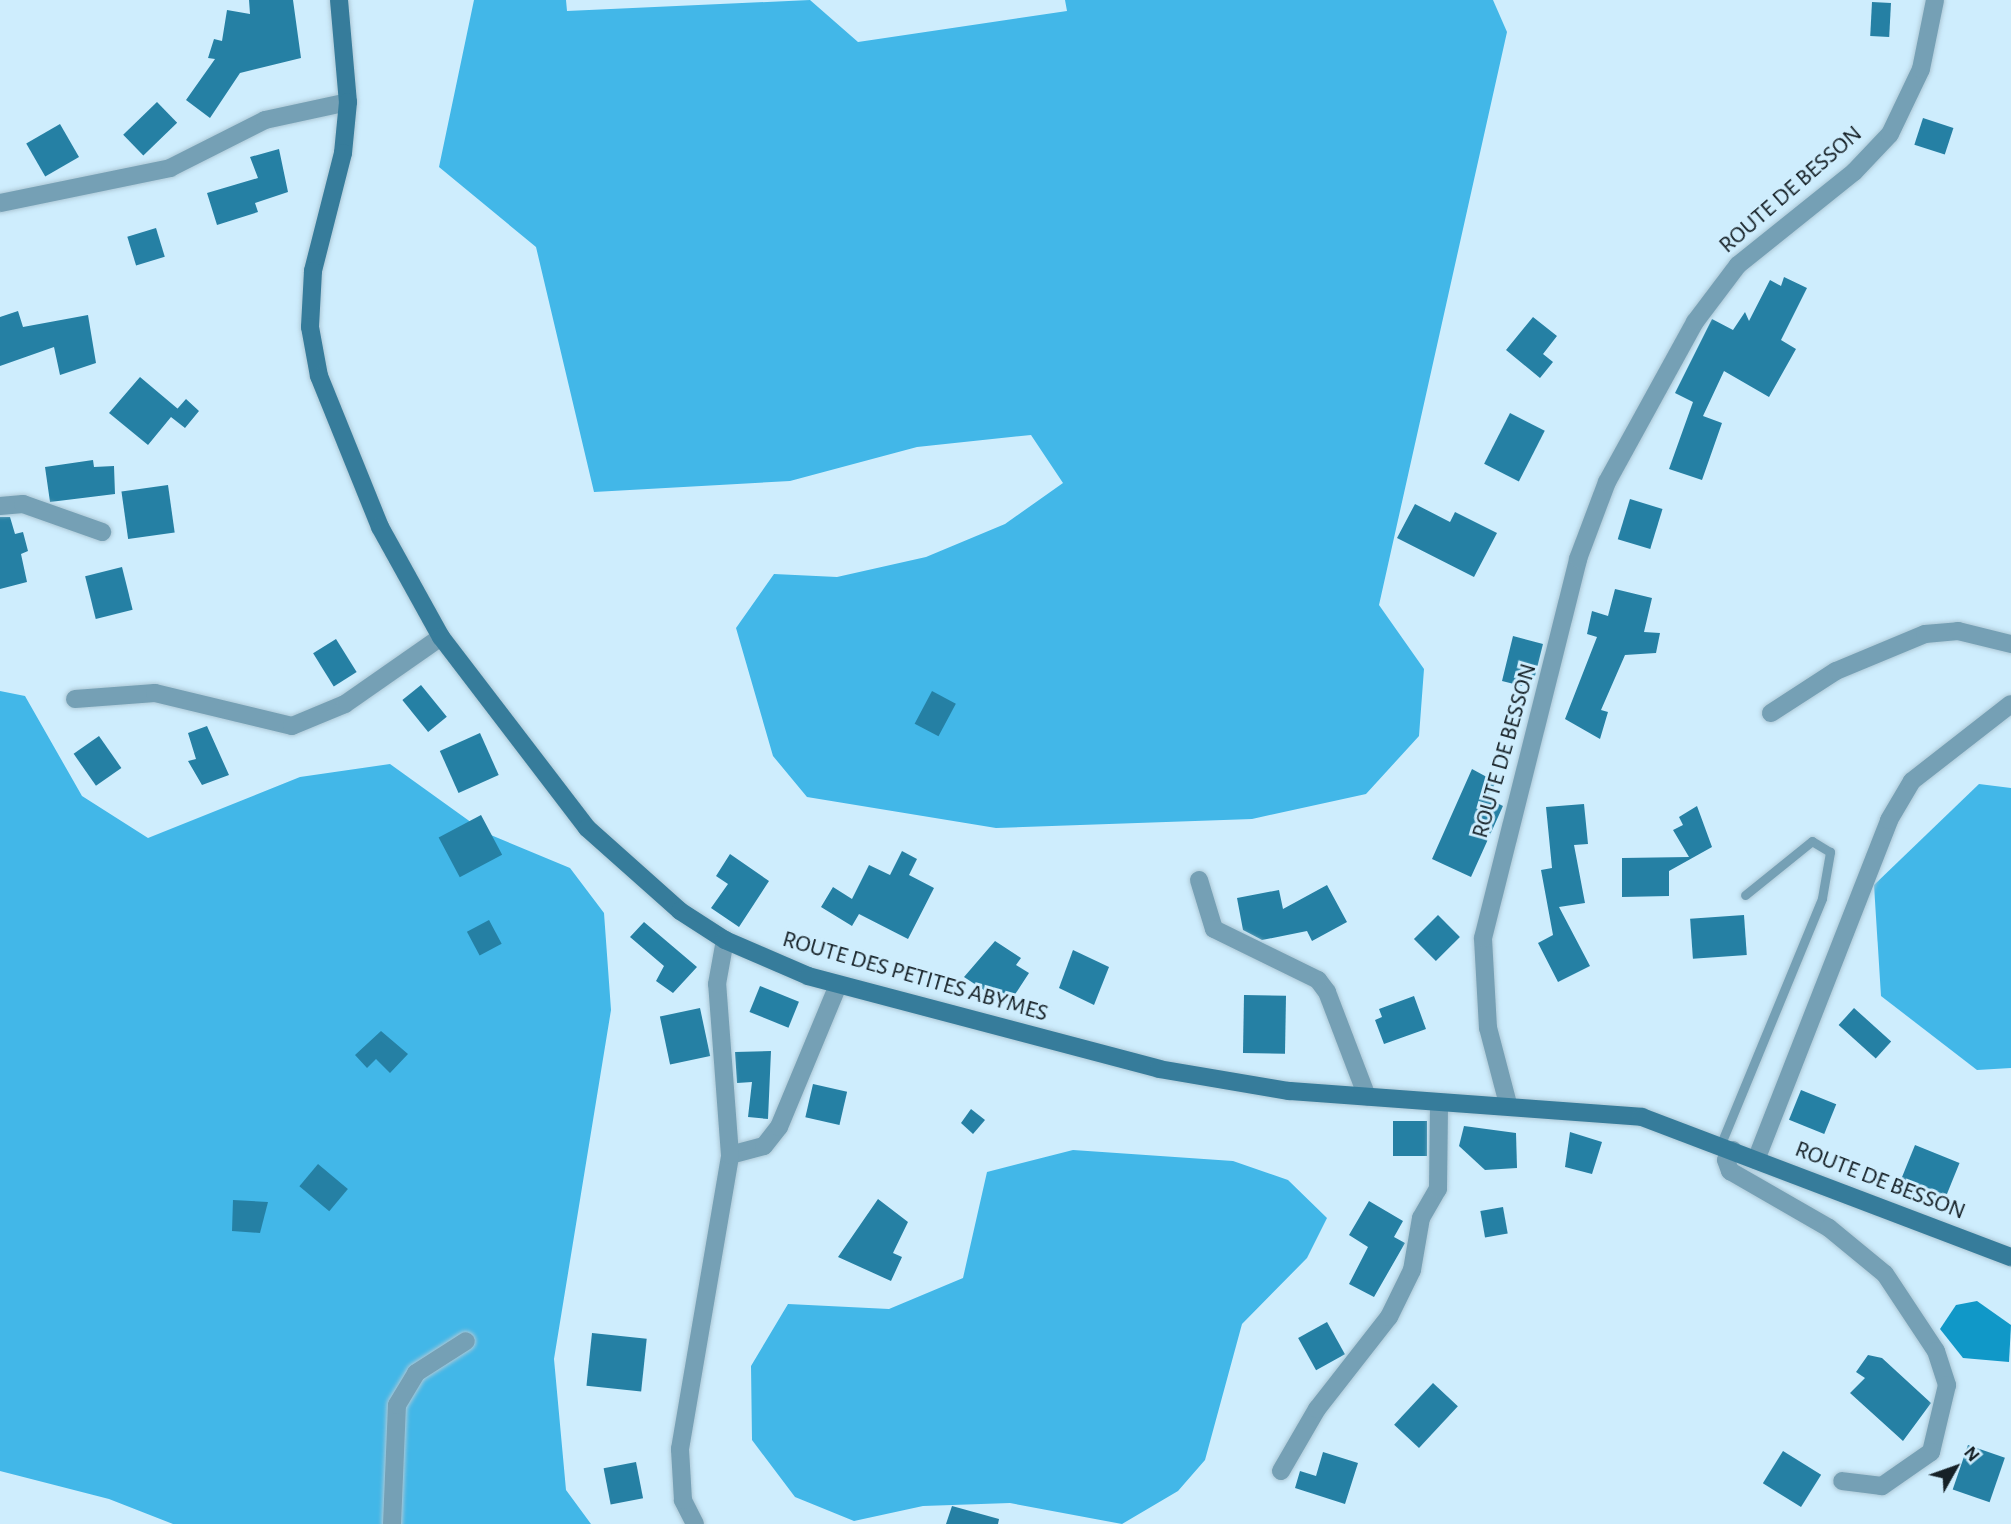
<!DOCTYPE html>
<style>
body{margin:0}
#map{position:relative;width:2011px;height:1524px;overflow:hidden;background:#ceedfd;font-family:"Alegreya Sans",sans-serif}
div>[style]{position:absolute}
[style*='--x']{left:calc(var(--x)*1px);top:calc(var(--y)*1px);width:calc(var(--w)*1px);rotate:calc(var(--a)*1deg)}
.forest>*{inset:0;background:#42b7e8}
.water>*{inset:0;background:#1098c8}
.building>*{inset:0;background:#2580a4;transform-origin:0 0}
.roads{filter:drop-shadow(0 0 2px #adc8d6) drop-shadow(0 0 2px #adc8d6)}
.lane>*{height:9px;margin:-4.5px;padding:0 4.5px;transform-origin:4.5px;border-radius:4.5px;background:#75a0b5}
.street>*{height:18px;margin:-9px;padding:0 9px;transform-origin:9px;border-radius:9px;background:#75a0b5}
.secondary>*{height:18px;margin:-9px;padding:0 9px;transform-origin:9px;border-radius:9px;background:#367c9b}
span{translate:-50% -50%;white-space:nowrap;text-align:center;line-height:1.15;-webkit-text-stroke:6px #ceedfd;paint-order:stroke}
.street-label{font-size:24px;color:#162127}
.north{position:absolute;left:1920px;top:1433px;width:70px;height:70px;-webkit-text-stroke:5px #ceedfd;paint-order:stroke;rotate:50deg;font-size:19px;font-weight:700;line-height:28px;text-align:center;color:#162127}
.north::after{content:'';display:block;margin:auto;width:24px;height:32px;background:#162127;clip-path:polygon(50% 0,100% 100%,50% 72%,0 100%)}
</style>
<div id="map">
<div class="forest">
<div style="clip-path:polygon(474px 0,566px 0,567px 11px,810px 0,858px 42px,1067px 11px,1065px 0,1493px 0,1507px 32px,1379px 605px,1424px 669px,1419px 736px,1366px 794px,1252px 819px,996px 828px,807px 797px,773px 756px,736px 628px,774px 574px,837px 577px,926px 557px,1005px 524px,1063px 483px,1031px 435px,917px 447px,790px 481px,594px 492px,536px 247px,439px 167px)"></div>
<div style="clip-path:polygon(0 691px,25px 696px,82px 796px,148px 838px,300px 777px,390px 764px,486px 833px,570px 868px,604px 913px,611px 1010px,554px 1359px,566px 1490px,591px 1524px,173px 1524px,109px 1499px,0 1471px)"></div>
<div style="clip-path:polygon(1979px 784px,2011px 788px,2011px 1068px,1977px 1070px,1881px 996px,1874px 885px)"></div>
<div style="clip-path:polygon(1073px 1150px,1233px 1161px,1288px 1180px,1327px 1218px,1307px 1258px,1242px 1324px,1205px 1460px,1178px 1491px,1122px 1524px,1010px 1503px,923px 1506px,854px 1521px,795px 1497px,752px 1440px,751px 1366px,788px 1304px,889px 1309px,963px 1278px,987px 1172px)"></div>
</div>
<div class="water">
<div style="clip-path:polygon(1977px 1301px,2011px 1325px,2009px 1362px,1963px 1358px,1940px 1329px,1956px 1305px)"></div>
</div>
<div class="building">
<div style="clip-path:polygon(249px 0,293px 0,301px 58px,240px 73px,210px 118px,186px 100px,215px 59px,208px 58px,214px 39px,222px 41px,227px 10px,250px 14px)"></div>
<div style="left:1872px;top:2px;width:19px;height:34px;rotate:3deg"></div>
<div style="left:157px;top:102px;width:29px;height:47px;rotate:46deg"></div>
<div style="left:1923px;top:118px;width:32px;height:28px;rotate:18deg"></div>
<div style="left:60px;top:124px;width:38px;height:39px;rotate:60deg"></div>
<div style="clip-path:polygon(279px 149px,288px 192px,255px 203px,258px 212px,217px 225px,207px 193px,258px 178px,250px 157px)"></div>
<div style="left:156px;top:228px;width:30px;height:30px;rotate:73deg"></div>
<div style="clip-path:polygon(1784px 277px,1807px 288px,1781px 340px,1796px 349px,1769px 397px,1724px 371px,1703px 416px,1722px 423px,1702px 480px,1669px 469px,1693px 402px,1675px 393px,1712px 319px,1733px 330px,1745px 312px,1749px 321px,1770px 280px,1781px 286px)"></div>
<div style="clip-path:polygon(18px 311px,23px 327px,88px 315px,96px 363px,60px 375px,54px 347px,0 366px,0 317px)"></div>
<div style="clip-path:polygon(1533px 317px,1557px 336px,1543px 354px,1553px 362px,1540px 378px,1506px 350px)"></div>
<div style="clip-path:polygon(140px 377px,178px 409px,171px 416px,186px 399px,199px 411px,185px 428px,171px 417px,148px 445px,109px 413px)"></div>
<div style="left:1510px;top:413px;width:39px;height:57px;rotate:27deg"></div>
<div style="clip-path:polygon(93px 460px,94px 467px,114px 466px,115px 494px,50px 502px,45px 467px)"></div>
<div style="left:168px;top:485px;width:48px;height:47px;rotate:82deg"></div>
<div style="left:1630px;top:499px;width:34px;height:42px;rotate:17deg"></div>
<div style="clip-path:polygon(1415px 504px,1450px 522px,1455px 512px,1497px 533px,1474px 577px,1397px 538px)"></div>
<div style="clip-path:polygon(0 517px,10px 517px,15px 534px,23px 532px,28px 551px,21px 554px,27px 582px,0 589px)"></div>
<div style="left:122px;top:567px;width:44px;height:38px;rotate:76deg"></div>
<div style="clip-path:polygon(1615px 589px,1652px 598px,1644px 632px,1660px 633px,1656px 653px,1625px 655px,1601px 710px,1608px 712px,1600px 739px,1565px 719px,1597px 637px,1587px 634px,1592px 611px,1608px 616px)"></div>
<div style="clip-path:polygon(1513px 636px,1543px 644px,1534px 680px,1525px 678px,1522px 686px,1502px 681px)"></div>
<div style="left:336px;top:639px;width:39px;height:27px;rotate:58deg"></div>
<div style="left:421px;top:685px;width:41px;height:24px;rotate:51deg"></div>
<div style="left:932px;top:691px;width:27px;height:37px;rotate:28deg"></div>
<div style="clip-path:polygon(207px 726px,229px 775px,202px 785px,188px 761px,196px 759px,188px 733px)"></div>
<div style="left:480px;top:733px;width:46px;height:44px;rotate:66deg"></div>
<div style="left:99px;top:736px;width:39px;height:31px;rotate:55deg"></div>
<div style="clip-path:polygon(1472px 769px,1496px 782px,1487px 798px,1503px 806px,1471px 877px,1432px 859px)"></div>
<div style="clip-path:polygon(1584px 804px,1588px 844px,1574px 845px,1585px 903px,1559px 907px,1590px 966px,1558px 982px,1538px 943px,1553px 935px,1541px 870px,1552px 868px,1546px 807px)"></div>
<div style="clip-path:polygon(1697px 806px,1712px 847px,1669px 871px,1669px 896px,1622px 897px,1622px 858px,1689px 857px,1673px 830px,1683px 825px,1679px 817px)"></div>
<div style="left:481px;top:815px;width:45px;height:48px;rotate:62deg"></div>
<div style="clip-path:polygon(902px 851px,917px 859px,909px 875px,934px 888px,908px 939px,859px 914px,852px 926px,821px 907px,833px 887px,852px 899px,869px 865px,890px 875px)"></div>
<div style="clip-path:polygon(730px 854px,769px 881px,739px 927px,711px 908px,728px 884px,716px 876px)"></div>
<div style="clip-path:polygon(1327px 885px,1347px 922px,1312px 941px,1307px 931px,1262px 940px,1243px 930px,1237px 898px,1279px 890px,1283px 909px)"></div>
<div style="left:1438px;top:915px;width:31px;height:34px;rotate:45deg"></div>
<div style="left:1744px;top:915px;width:40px;height:54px;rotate:86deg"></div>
<div style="left:489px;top:920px;width:27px;height:25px;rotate:62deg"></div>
<div style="clip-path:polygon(644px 922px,697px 967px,673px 993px,656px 981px,664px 966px,630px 937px)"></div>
<div style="clip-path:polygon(995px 941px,1021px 958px,1016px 965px,1029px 973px,1012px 999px,1000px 991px,996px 998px,964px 977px)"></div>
<div style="clip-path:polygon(1073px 950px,1109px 967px,1094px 1005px,1059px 988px)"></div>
<div style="left:760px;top:986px;width:42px;height:28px;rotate:22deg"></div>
<div style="left:1244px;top:995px;width:42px;height:58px;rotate:1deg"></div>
<div style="clip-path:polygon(1414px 996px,1426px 1029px,1384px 1044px,1375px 1020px,1382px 1017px,1379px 1009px)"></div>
<div style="left:700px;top:1008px;width:49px;height:41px;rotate:78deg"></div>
<div style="left:1854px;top:1008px;width:50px;height:23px;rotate:42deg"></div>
<div style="clip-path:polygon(381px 1031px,408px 1054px,390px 1073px,376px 1059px,367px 1068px,355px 1055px)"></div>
<div style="clip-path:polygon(771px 1051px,768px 1119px,748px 1117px,752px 1082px,737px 1083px,735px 1052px)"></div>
<div style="left:813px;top:1084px;width:35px;height:34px;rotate:13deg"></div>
<div style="left:1801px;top:1090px;width:38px;height:32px;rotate:22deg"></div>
<div style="clip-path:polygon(971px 1109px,985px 1120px,973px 1134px,961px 1123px)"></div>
<div style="left:1427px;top:1121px;width:35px;height:34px;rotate:90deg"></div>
<div style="clip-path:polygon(1464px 1126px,1516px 1133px,1517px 1168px,1485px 1170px,1459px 1146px)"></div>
<div style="clip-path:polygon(1570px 1132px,1602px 1142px,1592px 1174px,1565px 1167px)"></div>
<div style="left:1915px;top:1145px;width:48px;height:40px;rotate:22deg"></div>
<div style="left:318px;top:1164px;width:39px;height:29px;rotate:40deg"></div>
<div style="clip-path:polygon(878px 1199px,908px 1222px,893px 1253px,902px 1257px,891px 1281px,838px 1257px)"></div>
<div style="clip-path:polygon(233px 1200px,268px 1202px,260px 1233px,232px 1231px)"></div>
<div style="clip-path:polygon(1369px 1201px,1403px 1221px,1394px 1237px,1405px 1243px,1374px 1297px,1349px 1284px,1368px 1247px,1349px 1235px)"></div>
<div style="left:1503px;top:1207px;width:27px;height:23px;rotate:80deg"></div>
<div style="left:1327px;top:1322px;width:37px;height:33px;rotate:61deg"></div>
<div style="left:592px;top:1333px;width:55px;height:53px;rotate:6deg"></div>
<div style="clip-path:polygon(1868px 1355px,1882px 1358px,1931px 1403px,1903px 1441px,1850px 1393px,1865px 1378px,1856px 1372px)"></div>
<div style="left:1433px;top:1383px;width:34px;height:57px;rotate:43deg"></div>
<div style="left:1968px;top:1445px;width:39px;height:47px;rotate:19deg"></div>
<div style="left:1783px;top:1451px;width:45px;height:38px;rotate:32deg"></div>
<div style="clip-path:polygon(1323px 1452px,1358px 1463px,1345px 1504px,1295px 1488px,1300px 1471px,1316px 1476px)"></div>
<div style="left:636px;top:1462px;width:37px;height:33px;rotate:79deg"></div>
<div style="clip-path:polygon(952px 1506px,999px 1519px,998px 1524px,946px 1524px)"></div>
</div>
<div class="roads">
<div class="lane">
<div style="--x:1720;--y:1146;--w:268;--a:-67.6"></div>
<div style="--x:1822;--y:898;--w:47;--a:-80.1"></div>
<div style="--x:1830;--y:852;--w:21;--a:-149"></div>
<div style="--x:1812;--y:841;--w:86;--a:141.1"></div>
</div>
<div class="street">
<div style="--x:0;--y:203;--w:174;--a:-11.6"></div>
<div style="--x:170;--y:168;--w:106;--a:-26.8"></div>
<div style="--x:265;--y:120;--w:85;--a:-12.2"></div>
<div style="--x:0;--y:506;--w:23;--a:-5"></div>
<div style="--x:23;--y:504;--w:84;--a:19.5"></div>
<div style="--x:75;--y:699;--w:80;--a:-4.3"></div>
<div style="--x:155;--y:693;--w:141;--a:13.5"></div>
<div style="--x:292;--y:726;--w:57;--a:-22.5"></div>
<div style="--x:345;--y:704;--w:117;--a:-34.9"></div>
<div style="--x:1771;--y:713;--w:77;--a:-32.9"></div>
<div style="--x:1836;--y:671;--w:96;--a:-22.6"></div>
<div style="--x:1925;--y:634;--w:33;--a:-5"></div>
<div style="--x:1958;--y:631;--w:55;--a:13.8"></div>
<div style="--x:1199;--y:880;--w:51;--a:73"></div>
<div style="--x:1214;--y:929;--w:116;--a:26.1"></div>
<div style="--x:1318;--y:980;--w:15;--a:53"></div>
<div style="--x:1327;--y:992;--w:112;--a:69.1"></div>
<div style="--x:1508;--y:1104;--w:79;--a:-104.7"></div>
<div style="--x:1488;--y:1028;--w:90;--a:-93.2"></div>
<div style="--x:1483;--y:938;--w:391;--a:-75.9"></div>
<div style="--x:1578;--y:559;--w:82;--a:-69.4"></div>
<div style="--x:1607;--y:482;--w:183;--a:-61.2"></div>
<div style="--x:1695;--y:322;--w:71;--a:-53"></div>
<div style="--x:1738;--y:265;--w:149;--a:-38.7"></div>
<div style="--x:1854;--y:172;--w:52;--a:-46.5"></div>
<div style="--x:1890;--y:134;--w:72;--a:-64.5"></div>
<div style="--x:1921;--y:69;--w:70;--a:-78.5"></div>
<div style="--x:1733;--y:1150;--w:12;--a:125"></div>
<div style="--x:1726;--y:1160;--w:12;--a:70"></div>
<div style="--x:1730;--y:1171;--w:114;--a:29.9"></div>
<div style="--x:1829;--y:1228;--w:72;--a:39.4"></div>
<div style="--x:1885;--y:1274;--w:92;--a:56.5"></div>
<div style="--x:1936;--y:1351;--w:36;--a:72"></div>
<div style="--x:1947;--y:1385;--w:69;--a:103.4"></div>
<div style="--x:1931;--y:1452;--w:60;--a:145.2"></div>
<div style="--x:1882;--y:1486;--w:40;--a:-172.9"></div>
<div style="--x:730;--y:1155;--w:35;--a:-15"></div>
<div style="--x:764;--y:1146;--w:24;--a:-52"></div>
<div style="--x:779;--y:1127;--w:154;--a:-67.4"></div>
<div style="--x:1756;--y:1160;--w:365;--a:-68.6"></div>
<div style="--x:1889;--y:820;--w:45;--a:-59.5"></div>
<div style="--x:1912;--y:781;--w:125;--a:-37.9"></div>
<div style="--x:1281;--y:1471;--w:72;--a:-59.9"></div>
<div style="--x:1317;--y:1409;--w:117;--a:-52"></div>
<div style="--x:1389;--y:1317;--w:52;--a:-63.9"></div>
<div style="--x:1412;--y:1270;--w:53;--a:-80.2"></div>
<div style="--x:1421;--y:1218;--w:34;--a:-60"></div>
<div style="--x:1438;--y:1189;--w:85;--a:-89.3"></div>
<div style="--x:392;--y:1524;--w:119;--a:-87.6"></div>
<div style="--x:397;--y:1405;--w:37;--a:-59"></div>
<div style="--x:416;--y:1373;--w:59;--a:-32.6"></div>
<div style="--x:695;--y:1524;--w:27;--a:-117"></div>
<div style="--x:683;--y:1500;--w:51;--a:-93.4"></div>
<div style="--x:680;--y:1449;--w:298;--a:-80.3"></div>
<div style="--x:730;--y:1155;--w:171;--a:-94.3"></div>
<div style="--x:717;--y:984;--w:45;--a:-79.7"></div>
</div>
<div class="secondary">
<div style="--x:339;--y:0;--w:102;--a:85"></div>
<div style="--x:348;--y:102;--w:51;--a:95.6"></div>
<div style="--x:343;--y:153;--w:122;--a:104.3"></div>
<div style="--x:313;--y:271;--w:56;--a:93.1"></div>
<div style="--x:310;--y:327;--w:50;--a:79.6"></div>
<div style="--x:319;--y:376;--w:163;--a:68"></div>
<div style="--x:380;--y:527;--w:126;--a:61"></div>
<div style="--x:441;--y:637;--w:240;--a:52.6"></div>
<div style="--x:587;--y:828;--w:125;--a:41.7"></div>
<div style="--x:680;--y:911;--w:54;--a:32.8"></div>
<div style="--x:725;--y:940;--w:90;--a:23.4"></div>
<div style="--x:808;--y:976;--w:363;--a:14.8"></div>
<div style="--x:1159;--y:1069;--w:132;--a:9.6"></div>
<div style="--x:1289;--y:1091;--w:354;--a:4.2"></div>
<div style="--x:1642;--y:1117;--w:395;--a:20.8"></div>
</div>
</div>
<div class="street-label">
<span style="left:1791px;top:190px;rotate:-41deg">ROUTE DE BESSON</span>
<span style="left:1505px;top:751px;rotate:-74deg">ROUTE DE BESSON</span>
<span style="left:915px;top:977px;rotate:16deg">ROUTE DES PETITES ABYMES</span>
<span style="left:1880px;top:1181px;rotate:21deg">ROUTE DE BESSON</span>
</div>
<div class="north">N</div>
</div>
